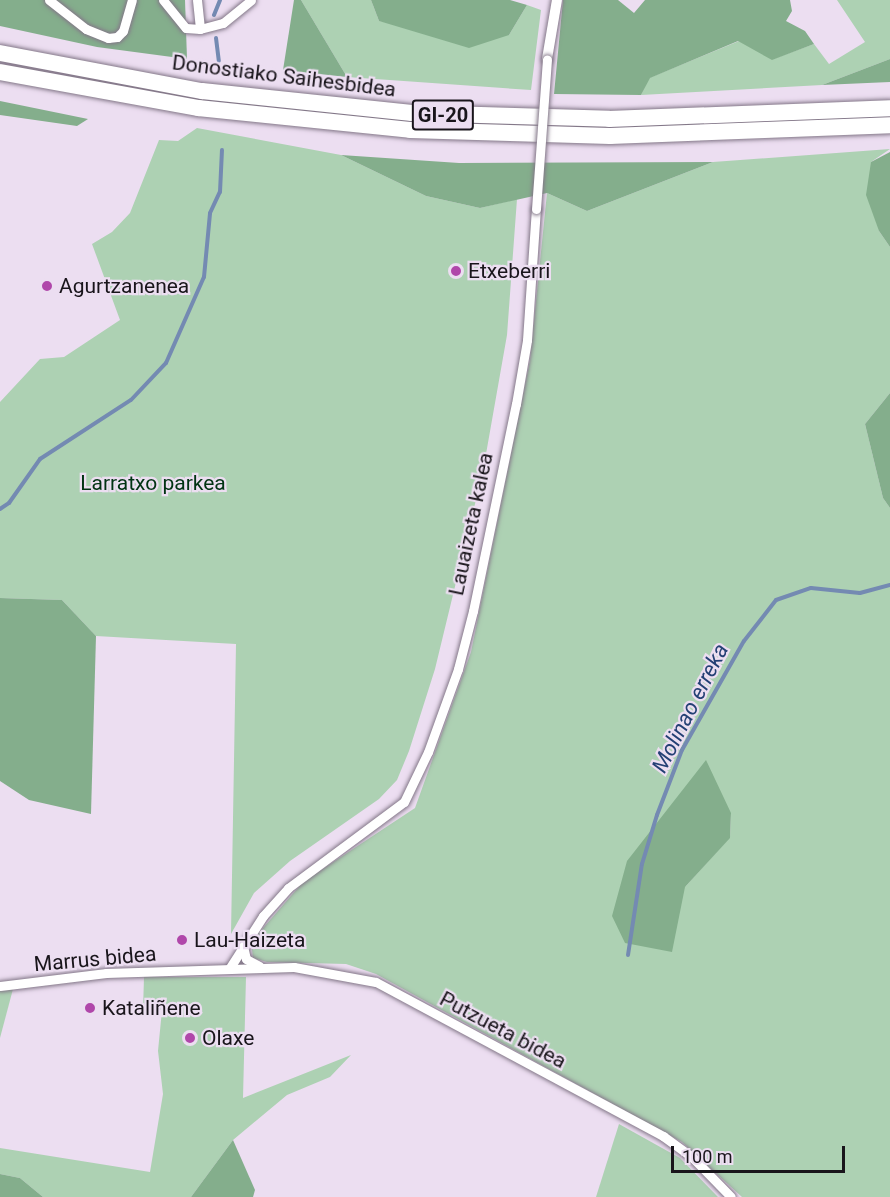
<!DOCTYPE html>
<meta charset="utf-8">
<style>
body{margin:0}
#map{position:relative;width:890px;height:1197px;overflow:hidden;background:#ecdef1;font-family:Roboto,sans-serif}
div>[style]{position:absolute}
[style*='--x']{left:calc(var(--x)*1px);top:calc(var(--y)*1px);width:calc(var(--w)*1px);rotate:calc(var(--a)*1deg)}
.green>*{inset:0;background:#add1b3}
.forest>*{inset:0;background:#84ae8c}
.stream>*{height:4px;margin:-2px;padding:0 2px;transform-origin:2px;border-radius:2px;background:#748ab2}
.roads{filter:drop-shadow(0 0 2px #837788) drop-shadow(0 0 2px #837788)}
.minor>*{height:9px;margin:-4.5px;padding:0 4.5px;transform-origin:4.5px;border-radius:4.5px;background:#fff}
.tertiary>*{height:10px;margin:-5px;padding:0 5px;transform-origin:5px;border-radius:5px;background:#fff}
.motorway>*{height:16px;margin:-8px;padding:0 8px;transform-origin:8px;border-radius:8px;background:#fff}
.bridges{filter:drop-shadow(0 0 2px #837788) drop-shadow(0 0 2px #837788)}
.minor-bridge>*{height:9px;margin:-4.5px;padding:0 4.5px;transform-origin:4.5px;border-radius:4.5px;background:#fff}
.dots>*{width:16px;height:16px;translate:-50% -50%;box-sizing:border-box;border:3px solid #ecdef1;border-radius:50%}
span{translate:-50% -50%;white-space:nowrap;text-align:center;line-height:1.15;-webkit-text-stroke:4.5px #ecdef1;paint-order:stroke}
.shield-label span{padding:2px 4px;background:#ecdef1;border:2px solid;border-radius:4px;-webkit-text-stroke-width:0}
.shield-label{font-size:20px;color:#19151b;font-weight:700}
.street-label{font-size:21px;color:#19151b}
.poi-label{font-size:21px;color:#19151b}
.left{translate:0 -50%;text-align:left}
.park-label{font-size:21px;color:#013313}
.water-label{font-size:22px;color:#244074;font-style:italic}
.scale{position:absolute;left:671px;top:1146px;width:174px;height:27px;box-sizing:border-box;border:3px solid #19151b;border-top:0;padding-left:8px;font-size:18px;line-height:21px;white-space:nowrap;color:#19151b;-webkit-text-stroke:4px #ecdef1;paint-order:stroke}
</style>
<div id="map">
<div class="green">
<div style="clip-path:polygon(301px 0,371px 0,379px 21px,509px 35px,527px 5px,541px 10px,531px 90px,347px 77px)"></div>
<div style="clip-path:polygon(837px 0,890px 0,890px 59px,822px 85px,641px 95px,649px 78px,739px 41px,773px 59px,814px 44px,829px 64px,865px 42px)"></div>
<div style="clip-path:polygon(197px 128px,341px 155px,426px 196px,480px 208px,517px 199px,507px 335px,483px 471px,435px 669px,409px 751px,397px 780px,379px 799px,290px 861px,254px 893px,231px 934px,236px 644px,96px 636px,62px 600px,0 598px,0 402px,40px 359px,64px 357px,120px 320px,92px 244px,112px 232px,130px 213px,159px 140px,178px 141px)"></div>
<div style="clip-path:polygon(evenodd,890px 149px,871px 162px,879px 231px,890px 247px,890px 393px,865px 424px,883px 498px,890px 508px,890px 1197px,742px 1197px,682px 1142px,376px 974px,346px 964px,267px 962px,253px 958px,251px 942px,303px 882px,415px 808px,471px 652px,530px 360px,547px 193px,587px 211px,713px 162px,890px 149px,731px 813px,730px 837px,685px 887px,731px 813px)"></div>
<div style="clip-path:polygon(144px 977px,246px 977px,243px 1098px,351px 1055px,330px 1077px,287px 1095px,233px 1140px,191px 1197px,43px 1197px,20px 1178px,0 1174px,0 1148px,150px 1172px,163px 1094px,158px 1051px,162px 1010px,143px 1010px)"></div>
<div style="clip-path:polygon(13px 989px,0 1038px,0 991px)"></div>
<div style="clip-path:polygon(619px 1124px,680px 1158px,718px 1197px,596px 1197px)"></div>
</div>
<div class="forest">
<div style="clip-path:polygon(0 0,185px 0,187px 59px,97px 47px,0 26px)"></div>
<div style="clip-path:polygon(294px 0,301px 0,347px 77px,283px 70px)"></div>
<div style="clip-path:polygon(371px 0,510px 0,527px 5px,509px 35px,469px 48px,379px 21px)"></div>
<div style="clip-path:polygon(563px 0,618px 0,634px 13px,645px 0,790px 0,792px 11px,786px 21px,805px 31px,814px 44px,772px 60px,738px 41px,650px 78px,641px 95px,554px 94px)"></div>
<div style="clip-path:polygon(890px 59px,890px 82px,822px 85px)"></div>
<div style="clip-path:polygon(0 101px,88px 119px,77px 126px,0 115px)"></div>
<div style="clip-path:polygon(890px 152px,890px 247px,879px 231px,866px 195px,871px 162px)"></div>
<div style="clip-path:polygon(341px 155px,459px 163px,713px 162px,587px 211px,547px 193px,480px 208px,426px 196px)"></div>
<div style="clip-path:polygon(890px 393px,890px 508px,883px 498px,865px 424px)"></div>
<div style="clip-path:polygon(0 598px,62px 600px,96px 636px,91px 814px,29px 800px,0 781px)"></div>
<div style="clip-path:polygon(706px 760px,731px 813px,730px 838px,685px 887px,672px 952px,625px 943px,612px 916px,627px 861px)"></div>
<div style="clip-path:polygon(233px 1140px,255px 1190px,253px 1197px,191px 1197px)"></div>
<div style="clip-path:polygon(0 1174px,20px 1178px,43px 1197px,0 1197px)"></div>
</div>
<div class="stream">
<div style="--x:214;--y:15;--w:16;--a:-68"></div>
<div style="--x:216;--y:38;--w:23;--a:83"></div>
<div style="--x:0;--y:509;--w:11;--a:-34"></div>
<div style="--x:9;--y:503;--w:54;--a:-54.8"></div>
<div style="--x:40;--y:459;--w:108;--a:-33"></div>
<div style="--x:131;--y:400;--w:51;--a:-46.6"></div>
<div style="--x:166;--y:363;--w:94;--a:-66.2"></div>
<div style="--x:204;--y:277;--w:64;--a:-84.6"></div>
<div style="--x:210;--y:213;--w:23;--a:-65"></div>
<div style="--x:220;--y:192;--w:42;--a:-87.3"></div>
<div style="--x:628;--y:955;--w:92;--a:-81.3"></div>
<div style="--x:642;--y:864;--w:51;--a:-73"></div>
<div style="--x:657;--y:815;--w:70;--a:-69"></div>
<div style="--x:682;--y:750;--w:125;--a:-60.4"></div>
<div style="--x:744;--y:641;--w:52;--a:-52"></div>
<div style="--x:776;--y:600;--w:37;--a:-19"></div>
<div style="--x:811;--y:588;--w:49;--a:5.8"></div>
<div style="--x:860;--y:593;--w:31;--a:-15"></div>
</div>
<div class="roads">
<div class="minor">
<div style="--x:49;--y:0;--w:47;--a:38.1"></div>
<div style="--x:86;--y:29;--w:24;--a:22"></div>
<div style="--x:108;--y:38;--w:9;--a:-6"></div>
<div style="--x:117;--y:37;--w:8;--a:-45"></div>
<div style="--x:123;--y:31;--w:32;--a:-74"></div>
<div style="--x:163;--y:0;--w:36;--a:51"></div>
<div style="--x:186;--y:28;--w:14;--a:4"></div>
<div style="--x:197;--y:0;--w:29;--a:84"></div>
<div style="--x:200;--y:29;--w:24;--a:-15"></div>
<div style="--x:223;--y:23;--w:36;--a:-39"></div>
<div style="--x:243;--y:946;--w:13;--a:77"></div>
<div style="--x:246;--y:959;--w:15;--a:28"></div>
<div style="--x:229;--y:969;--w:63;--a:-57.3"></div>
<div style="--x:263;--y:916;--w:38;--a:-48"></div>
<div style="--x:288;--y:888;--w:144;--a:-36.6"></div>
<div style="--x:404;--y:802;--w:55;--a:-64.4"></div>
<div style="--x:428;--y:752;--w:88;--a:-70.1"></div>
<div style="--x:458;--y:669;--w:60;--a:-75.5"></div>
<div style="--x:473;--y:611;--w:211;--a:-78.3"></div>
<div style="--x:516;--y:404;--w:65;--a:-80.2"></div>
<div style="--x:527;--y:340;--w:131;--a:-86.1"></div>
<div style="--x:0;--y:986;--w:107;--a:-7"></div>
<div style="--x:106;--y:973;--w:188;--a:-1.8"></div>
<div style="--x:294;--y:967;--w:83;--a:10.4"></div>
<div style="--x:376;--y:982;--w:326;--a:28.2"></div>
<div style="--x:663;--y:1136;--w:37;--a:36"></div>
<div style="--x:693;--y:1158;--w:54;--a:45.7"></div>
</div>
<div class="tertiary">
<div style="--x:547;--y:59;--w:60;--a:-80.4"></div>
</div>
<div class="motorway">
<div style="--x:0;--y:53;--w:206;--a:10.7"></div>
<div style="--x:202;--y:91;--w:211;--a:6"></div>
<div style="--x:412;--y:113;--w:197;--a:1.7"></div>
<div style="--x:609;--y:119;--w:281;--a:-2.2"></div>
<div style="--x:0;--y:72;--w:201;--a:10.3"></div>
<div style="--x:198;--y:108;--w:213;--a:5.9"></div>
<div style="--x:410;--y:130;--w:200;--a:1.7"></div>
<div style="--x:610;--y:136;--w:280;--a:-2.2"></div>
</div>
</div>
<div class="bridges">
<div class="minor-bridge">
<div style="--x:536;--y:209;--w:150;--a:-85.8"></div>
</div>
</div>
<div class="dots">
<div style="left:456px;top:271px;background:#b047aa"></div>
<div style="left:47px;top:286px;background:#b047aa"></div>
<div style="left:182px;top:940px;background:#b047aa"></div>
<div style="left:90px;top:1008px;background:#b047aa"></div>
<div style="left:190px;top:1038px;background:#b047aa"></div>
</div>
<div class="shield-label">
<span style="left:443px;top:115px">GI-20</span>
</div>
<div class="street-label">
<span style="left:284px;top:76px;rotate:7deg">Donostiako Saihesbidea</span>
<span style="left:471px;top:524px;rotate:-78deg">Lauaizeta kalea</span>
<span style="left:95px;top:959px;rotate:-5deg">Marrus bidea</span>
<span style="left:503px;top:1030px;rotate:28deg">Putzueta bidea</span>
</div>
<div class="poi-label">
<span class="left" style="left:468px;top:271px">Etxeberri</span>
<span class="left" style="left:59px;top:286px">Agurtzanenea</span>
<span class="left" style="left:194px;top:940px">Lau-Haizeta</span>
<span class="left" style="left:102px;top:1008px">Kataliñene</span>
<span class="left" style="left:202px;top:1038px">Olaxe</span>
</div>
<div class="park-label">
<span style="left:153px;top:483px">Larratxo parkea</span>
</div>
<div class="water-label">
<span style="left:690px;top:708px;rotate:-63deg">Molinao erreka</span>
</div>
<div class="scale">100 m</div>
</div>
